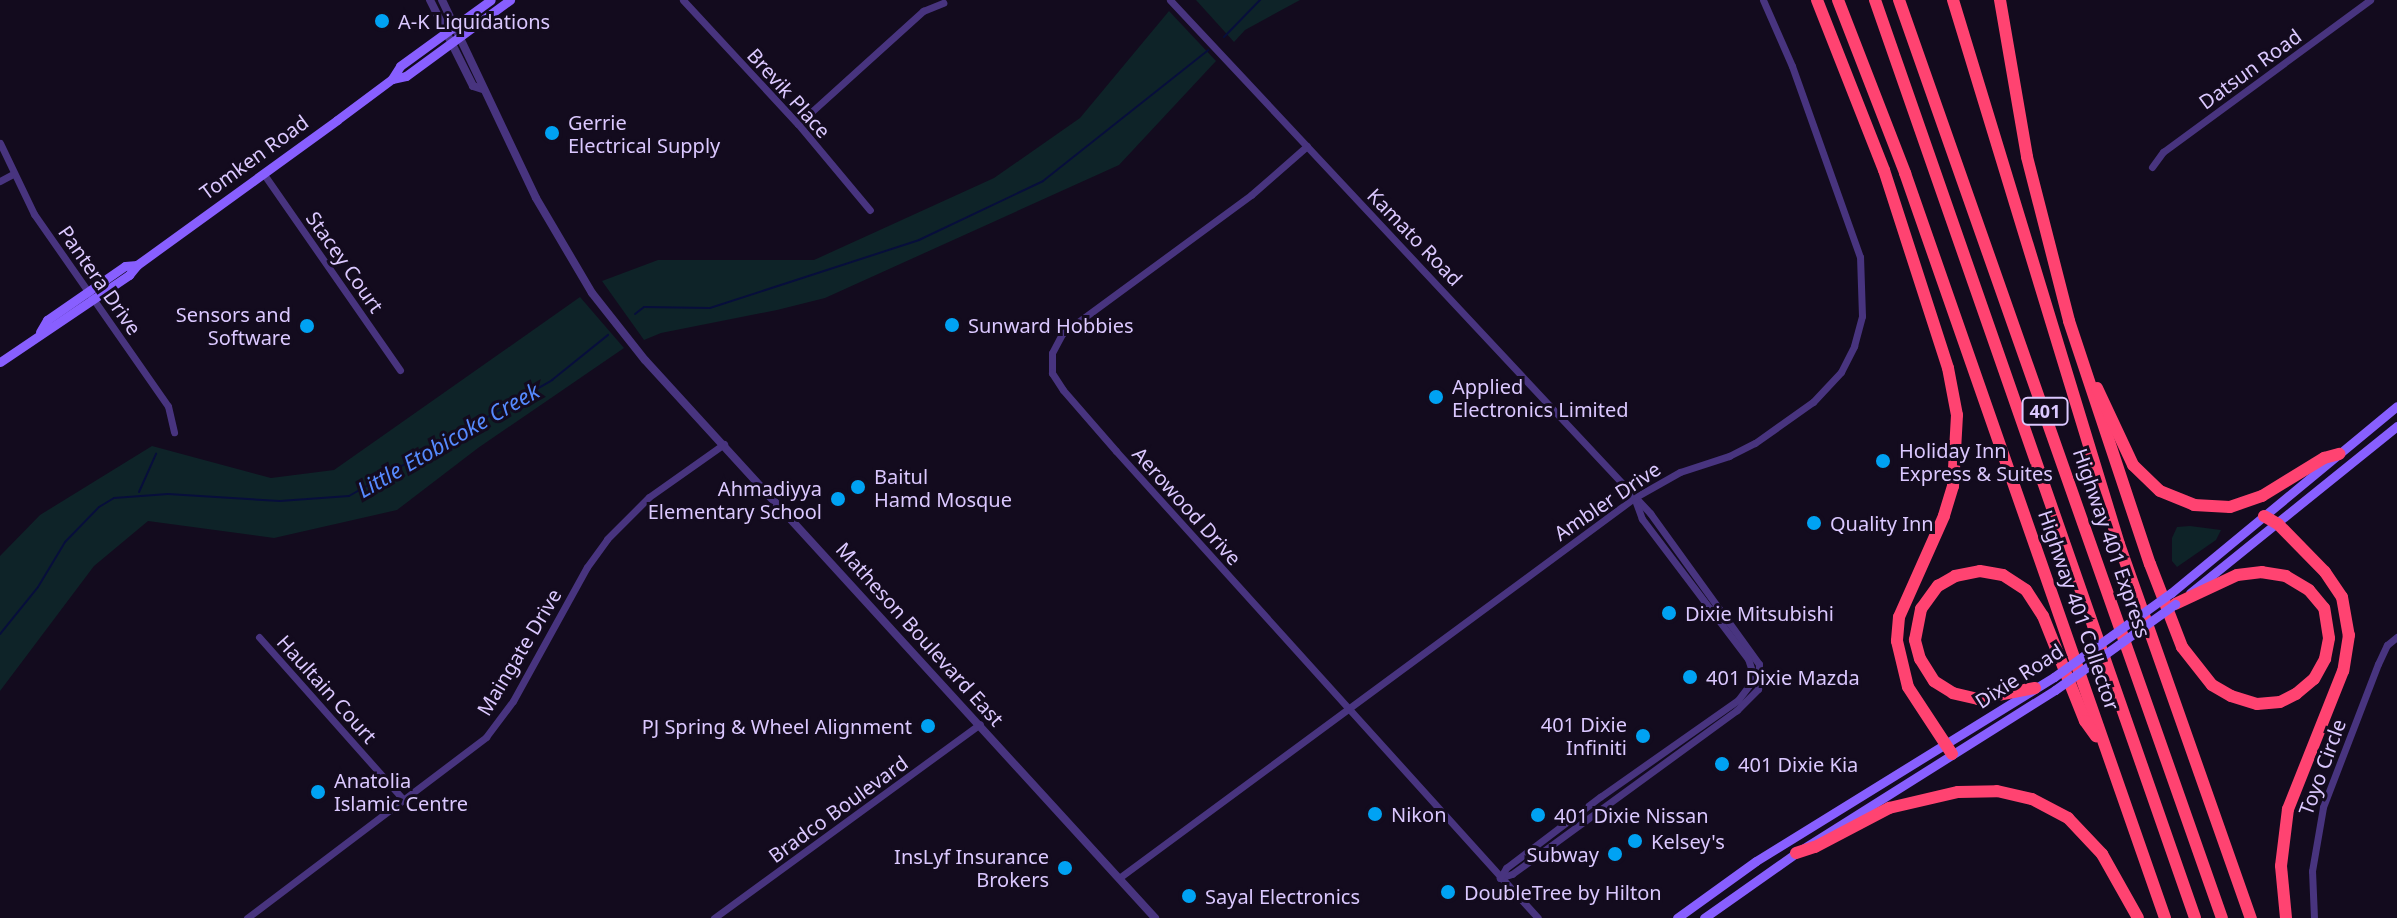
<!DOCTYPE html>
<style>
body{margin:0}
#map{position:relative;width:2397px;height:918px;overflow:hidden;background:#130b1e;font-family:"Noto Sans",sans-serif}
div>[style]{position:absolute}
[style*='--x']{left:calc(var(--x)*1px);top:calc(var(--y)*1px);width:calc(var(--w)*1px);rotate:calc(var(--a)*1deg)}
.green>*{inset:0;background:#0e2328}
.stream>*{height:2px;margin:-1px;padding:0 1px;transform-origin:1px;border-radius:1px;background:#070e3b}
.minor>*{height:7px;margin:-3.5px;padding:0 3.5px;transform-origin:3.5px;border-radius:3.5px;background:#48347f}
.tertiary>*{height:8px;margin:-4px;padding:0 4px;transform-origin:4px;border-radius:4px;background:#48347f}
.secondary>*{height:9px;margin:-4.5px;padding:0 4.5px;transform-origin:4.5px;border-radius:4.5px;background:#885fff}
.motorway>*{height:12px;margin:-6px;padding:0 6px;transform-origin:6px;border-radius:6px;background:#ff4371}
.secondary-bridge>*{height:9px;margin:-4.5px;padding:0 4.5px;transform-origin:4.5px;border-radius:4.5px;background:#885fff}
.dots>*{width:22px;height:22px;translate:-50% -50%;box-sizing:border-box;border:4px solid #130b1e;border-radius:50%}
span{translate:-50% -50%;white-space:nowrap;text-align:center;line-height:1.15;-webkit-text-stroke:6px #130b1e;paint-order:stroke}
.shield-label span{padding:2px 6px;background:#130b1e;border:2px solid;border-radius:6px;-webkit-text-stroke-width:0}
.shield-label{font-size:18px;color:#dbc8ff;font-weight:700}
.poi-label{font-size:20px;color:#dbc8ff}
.left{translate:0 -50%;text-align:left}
.right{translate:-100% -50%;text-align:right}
.street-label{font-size:20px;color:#dbc8ff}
.water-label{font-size:22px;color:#568aff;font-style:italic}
</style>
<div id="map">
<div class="green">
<div style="clip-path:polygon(1196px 0,1300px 0,1245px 30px,1234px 42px)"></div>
<div style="clip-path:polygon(1169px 11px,1216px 61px,1119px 165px,825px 298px,777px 310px,661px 333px,644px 340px,602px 281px,658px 260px,814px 260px,994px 178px,1080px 118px)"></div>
<div style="clip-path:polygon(580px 297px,624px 348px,478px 448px,397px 510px,274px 538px,148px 521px,94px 566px,0 691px,0 556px,40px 515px,152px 446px,271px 478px,334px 470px)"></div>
<div style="clip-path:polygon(2190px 526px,2221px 530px,2216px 540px,2177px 567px,2172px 561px,2172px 538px,2177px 527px)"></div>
</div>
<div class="stream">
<div style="--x:1224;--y:37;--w:52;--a:-45.8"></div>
<div style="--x:635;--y:314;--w:11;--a:-38"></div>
<div style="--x:644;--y:307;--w:66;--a:0.9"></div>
<div style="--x:710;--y:308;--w:220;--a:-18"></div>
<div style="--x:919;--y:240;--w:137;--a:-25.4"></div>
<div style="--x:1043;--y:181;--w:211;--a:-38.4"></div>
<div style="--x:139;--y:492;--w:42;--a:-65.9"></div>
<div style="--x:0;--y:634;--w:60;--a:-51"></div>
<div style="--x:38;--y:587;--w:52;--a:-59"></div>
<div style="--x:65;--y:542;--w:49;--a:-45.8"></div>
<div style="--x:99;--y:507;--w:17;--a:-31"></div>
<div style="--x:114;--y:498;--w:54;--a:-4.2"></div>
<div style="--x:168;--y:494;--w:112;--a:3.6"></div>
<div style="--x:280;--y:501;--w:69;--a:-4.1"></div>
<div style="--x:349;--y:496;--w:234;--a:-29.7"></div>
<div style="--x:552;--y:380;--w:72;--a:-38.8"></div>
</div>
<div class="minor">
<div style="--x:683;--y:0;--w:169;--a:47.2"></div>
<div style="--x:798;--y:124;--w:112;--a:50.1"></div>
<div style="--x:1170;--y:0;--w:703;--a:46.9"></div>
<div style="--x:1650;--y:513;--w:186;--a:54.2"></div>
<div style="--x:1759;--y:664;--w:25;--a:92"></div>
<div style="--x:1758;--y:689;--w:30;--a:135"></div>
<div style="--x:1737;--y:710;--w:278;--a:143.9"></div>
<div style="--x:1512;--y:874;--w:13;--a:162"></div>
<div style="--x:798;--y:124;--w:169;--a:-42.1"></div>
<div style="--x:923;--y:11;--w:22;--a:-22"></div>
<div style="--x:0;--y:143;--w:79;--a:64.4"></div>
<div style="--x:34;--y:214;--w:234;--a:55.1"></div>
<div style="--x:168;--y:406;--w:27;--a:77"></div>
<div style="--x:1307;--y:146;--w:74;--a:138.8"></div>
<div style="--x:1251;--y:195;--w:235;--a:143.7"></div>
<div style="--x:1062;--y:334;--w:21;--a:118"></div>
<div style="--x:1052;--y:353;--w:20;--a:90"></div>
<div style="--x:1052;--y:373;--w:20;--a:57"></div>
<div style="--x:1063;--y:390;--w:81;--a:49"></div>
<div style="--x:1116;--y:451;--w:629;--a:47.9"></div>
<div style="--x:2152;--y:167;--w:19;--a:-54"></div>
<div style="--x:2163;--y:152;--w:257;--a:-36.3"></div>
<div style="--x:263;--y:173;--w:240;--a:55.2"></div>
<div style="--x:0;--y:181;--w:15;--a:-28"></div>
<div style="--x:259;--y:637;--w:217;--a:48.4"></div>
<div style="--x:1119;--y:878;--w:640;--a:-36.42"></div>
<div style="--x:1634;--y:498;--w:53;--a:-29.5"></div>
<div style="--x:1680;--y:472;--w:52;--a:-18.1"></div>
<div style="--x:1729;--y:456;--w:29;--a:-27"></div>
<div style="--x:1755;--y:443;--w:71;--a:-35.3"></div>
<div style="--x:1813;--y:402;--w:41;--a:-47"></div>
<div style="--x:1841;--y:372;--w:29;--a:-63"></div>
<div style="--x:1854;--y:346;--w:31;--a:-75"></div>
<div style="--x:1862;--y:316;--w:59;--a:-91.9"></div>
<div style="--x:1860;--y:257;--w:203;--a:-109.6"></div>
<div style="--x:1792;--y:66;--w:72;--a:-113.7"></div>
<div style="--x:1500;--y:878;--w:12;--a:-59"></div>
<div style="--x:1506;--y:868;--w:118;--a:-37.1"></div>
<div style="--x:1600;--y:797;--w:169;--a:-35.1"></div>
<div style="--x:1738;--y:700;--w:20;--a:-53"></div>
<div style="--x:1750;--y:684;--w:13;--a:-81"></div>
<div style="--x:1752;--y:671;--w:13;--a:-108"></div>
<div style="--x:1748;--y:659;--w:176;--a:-127.1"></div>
<div style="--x:1642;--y:519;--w:20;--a:-110"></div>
<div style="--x:247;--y:918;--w:300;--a:-37.1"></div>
<div style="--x:486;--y:737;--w:45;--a:-53.1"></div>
<div style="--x:513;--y:701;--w:153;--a:-61.1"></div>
<div style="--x:587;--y:567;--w:34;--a:-54"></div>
<div style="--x:607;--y:539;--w:59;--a:-45"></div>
<div style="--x:649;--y:497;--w:92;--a:-35.2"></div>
<div style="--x:714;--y:918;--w:329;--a:-36.1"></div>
<div style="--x:2314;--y:918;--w:47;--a:-92.4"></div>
<div style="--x:2312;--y:871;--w:65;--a:-80.2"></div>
<div style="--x:2323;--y:807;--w:153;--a:-69"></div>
<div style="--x:2378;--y:664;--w:21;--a:-65"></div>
<div style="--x:2387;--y:645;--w:13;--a:-39"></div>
</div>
<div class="tertiary">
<div style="--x:430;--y:0;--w:96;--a:63.4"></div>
<div style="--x:473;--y:86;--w:9;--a:18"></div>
<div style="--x:442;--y:0;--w:219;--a:64.6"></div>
<div style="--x:536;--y:198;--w:110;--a:59.5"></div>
<div style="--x:592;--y:293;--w:85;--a:51.7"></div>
<div style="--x:645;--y:360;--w:756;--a:47.57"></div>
</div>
<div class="secondary">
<div style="--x:392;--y:79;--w:14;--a:-12"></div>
<div style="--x:406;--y:76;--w:129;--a:-36.2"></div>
<div style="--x:40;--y:332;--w:14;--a:-60"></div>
<div style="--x:47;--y:320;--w:95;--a:-34.7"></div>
<div style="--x:125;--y:266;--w:12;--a:-5"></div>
<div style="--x:0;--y:362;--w:156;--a:-34"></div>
<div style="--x:129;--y:275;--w:13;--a:-51"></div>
<div style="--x:137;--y:265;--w:247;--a:-35.9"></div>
<div style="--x:337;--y:120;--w:69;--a:-36.7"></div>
<div style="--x:392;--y:79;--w:15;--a:-58"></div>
<div style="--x:400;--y:66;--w:112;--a:-36"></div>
<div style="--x:2171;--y:593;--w:293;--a:-39.6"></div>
<div style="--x:2190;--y:593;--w:266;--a:-38.9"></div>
<div style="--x:1677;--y:918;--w:97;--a:-35.8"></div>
<div style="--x:1756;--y:861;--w:350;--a:-31.7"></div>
<div style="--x:1704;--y:918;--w:113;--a:-35.2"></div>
<div style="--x:1796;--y:853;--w:306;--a:-32.2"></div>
</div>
<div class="motorway">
<div style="--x:1817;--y:0;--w:183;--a:68.5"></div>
<div style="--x:1884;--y:170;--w:208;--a:72.1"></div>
<div style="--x:1948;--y:368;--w:48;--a:79.2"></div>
<div style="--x:1957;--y:415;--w:71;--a:93.2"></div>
<div style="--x:1953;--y:486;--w:31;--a:107"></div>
<div style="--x:1944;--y:516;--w:111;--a:114"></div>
<div style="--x:1899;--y:617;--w:24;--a:95"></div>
<div style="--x:1897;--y:641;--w:47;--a:76.6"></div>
<div style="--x:1908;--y:687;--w:80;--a:56.7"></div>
<div style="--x:1838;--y:0;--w:186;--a:68.8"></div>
<div style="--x:1905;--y:173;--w:789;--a:70.76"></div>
<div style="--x:1875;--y:0;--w:972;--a:70.78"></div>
<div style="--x:1899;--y:0;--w:973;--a:70.62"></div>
<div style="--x:1953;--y:0;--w:569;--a:73.03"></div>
<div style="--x:2119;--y:544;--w:397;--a:70.6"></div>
<div style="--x:2000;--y:0;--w:159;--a:80.2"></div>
<div style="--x:2027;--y:157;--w:169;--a:75.6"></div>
<div style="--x:2069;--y:321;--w:256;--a:71.6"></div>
<div style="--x:2150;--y:564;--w:89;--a:68.9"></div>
<div style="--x:2182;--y:647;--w:48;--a:51.7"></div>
<div style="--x:2212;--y:685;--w:22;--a:30"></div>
<div style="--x:2231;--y:696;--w:27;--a:17"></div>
<div style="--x:2257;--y:704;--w:23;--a:-5"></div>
<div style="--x:2280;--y:702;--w:18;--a:-27"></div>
<div style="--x:2296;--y:694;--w:23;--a:-40"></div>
<div style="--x:2314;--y:679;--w:23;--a:-61"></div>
<div style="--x:2325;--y:659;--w:21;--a:-79"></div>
<div style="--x:2329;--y:638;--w:30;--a:-99"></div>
<div style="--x:2324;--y:608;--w:23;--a:-130"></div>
<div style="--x:2309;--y:590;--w:27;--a:-149"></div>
<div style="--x:2286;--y:576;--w:24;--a:-171"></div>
<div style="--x:2262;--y:572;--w:25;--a:173"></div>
<div style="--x:2237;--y:575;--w:68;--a:154.9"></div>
<div style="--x:2097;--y:388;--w:85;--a:64.9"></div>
<div style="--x:2133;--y:465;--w:37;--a:44"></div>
<div style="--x:2160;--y:491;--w:37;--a:22"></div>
<div style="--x:2194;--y:505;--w:36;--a:3"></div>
<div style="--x:2230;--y:507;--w:34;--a:-19"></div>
<div style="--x:2262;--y:496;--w:73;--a:-31.5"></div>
<div style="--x:2324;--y:458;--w:16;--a:-15"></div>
<div style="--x:2264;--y:516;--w:16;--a:30"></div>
<div style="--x:2278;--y:524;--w:67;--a:45.6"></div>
<div style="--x:2325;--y:572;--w:30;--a:56"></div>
<div style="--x:2342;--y:597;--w:39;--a:80"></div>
<div style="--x:2349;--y:635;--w:36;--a:99"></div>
<div style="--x:2343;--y:671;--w:149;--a:111.7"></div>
<div style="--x:2288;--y:809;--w:57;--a:97"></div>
<div style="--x:2281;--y:866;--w:52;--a:84.5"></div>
<div style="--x:2035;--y:688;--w:58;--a:169.1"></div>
<div style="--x:1978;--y:699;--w:26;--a:-167"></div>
<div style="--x:1953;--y:693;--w:22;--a:-148"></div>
<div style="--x:1934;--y:681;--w:26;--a:-122"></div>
<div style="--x:1920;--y:659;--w:20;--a:-105"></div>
<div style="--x:1915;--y:640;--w:32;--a:-79"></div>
<div style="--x:1921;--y:609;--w:29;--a:-54"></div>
<div style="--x:1938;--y:586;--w:20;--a:-30"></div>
<div style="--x:1955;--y:576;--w:25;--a:-11"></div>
<div style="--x:1980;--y:571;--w:23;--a:10"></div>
<div style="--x:2003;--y:575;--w:27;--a:33"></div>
<div style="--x:2026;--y:590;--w:31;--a:57"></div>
<div style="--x:2043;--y:616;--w:113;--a:68.2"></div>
<div style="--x:2085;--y:721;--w:19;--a:54"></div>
<div style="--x:1796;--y:853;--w:20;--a:-18"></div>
<div style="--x:1815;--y:847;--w:84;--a:-27.8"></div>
<div style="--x:1889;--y:808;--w:71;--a:-13.1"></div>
<div style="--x:1958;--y:792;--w:39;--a:-1"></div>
<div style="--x:1997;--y:791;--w:36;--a:13"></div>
<div style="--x:2032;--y:799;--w:41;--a:27.8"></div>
<div style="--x:2068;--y:818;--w:50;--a:46.6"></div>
<div style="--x:2102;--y:854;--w:73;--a:60.6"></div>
</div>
<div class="secondary-bridge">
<div style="--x:2054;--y:677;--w:144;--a:-35.7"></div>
<div style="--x:2055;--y:690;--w:148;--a:-35.6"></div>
</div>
<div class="dots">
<div style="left:382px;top:21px;background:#00a2f3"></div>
<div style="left:552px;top:133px;background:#00a2f3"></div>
<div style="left:952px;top:325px;background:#00a2f3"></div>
<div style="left:307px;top:326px;background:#00a2f3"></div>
<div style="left:1436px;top:397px;background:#00a2f3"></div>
<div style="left:1883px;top:461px;background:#00a2f3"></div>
<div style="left:858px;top:487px;background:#00a2f3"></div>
<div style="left:838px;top:499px;background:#00a2f3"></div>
<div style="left:1814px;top:523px;background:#00a2f3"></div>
<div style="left:1669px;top:613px;background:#00a2f3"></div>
<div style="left:1690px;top:677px;background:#00a2f3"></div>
<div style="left:928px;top:726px;background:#00a2f3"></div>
<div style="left:1643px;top:736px;background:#00a2f3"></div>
<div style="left:1722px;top:764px;background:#00a2f3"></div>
<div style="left:318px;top:792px;background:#00a2f3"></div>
<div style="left:1375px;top:814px;background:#00a2f3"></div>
<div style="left:1538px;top:815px;background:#00a2f3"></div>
<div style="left:1635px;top:841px;background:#00a2f3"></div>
<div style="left:1615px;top:854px;background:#00a2f3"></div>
<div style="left:1065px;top:868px;background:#00a2f3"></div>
<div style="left:1448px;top:892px;background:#00a2f3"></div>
<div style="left:1189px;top:896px;background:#00a2f3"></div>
</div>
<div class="shield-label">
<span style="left:2045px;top:411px">401</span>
</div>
<div class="poi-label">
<span class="left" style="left:398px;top:21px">A-K Liquidations</span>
<span class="left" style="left:568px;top:134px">Gerrie<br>Electrical Supply</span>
<span class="right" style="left:291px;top:326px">Sensors and<br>Software</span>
<span class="left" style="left:968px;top:325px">Sunward Hobbies</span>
<span class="left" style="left:1452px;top:398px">Applied<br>Electronics Limited</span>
<span class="left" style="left:1899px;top:462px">Holiday Inn<br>Express &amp; Suites</span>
<span class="left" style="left:874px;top:488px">Baitul<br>Hamd Mosque</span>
<span class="right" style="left:822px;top:500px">Ahmadiyya<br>Elementary School</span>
<span class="left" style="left:1830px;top:523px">Quality Inn</span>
<span class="left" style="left:1685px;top:613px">Dixie Mitsubishi</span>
<span class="left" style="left:1706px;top:677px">401 Dixie Mazda</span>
<span class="right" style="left:1627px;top:736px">401 Dixie<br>Infiniti</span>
<span class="right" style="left:912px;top:726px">PJ Spring &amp; Wheel Alignment</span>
<span class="left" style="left:1738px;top:764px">401 Dixie Kia</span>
<span class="left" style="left:334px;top:792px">Anatolia<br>Islamic Centre</span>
<span class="left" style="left:1391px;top:814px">Nikon</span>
<span class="left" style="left:1554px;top:815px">401 Dixie Nissan</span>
<span class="left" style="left:1651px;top:841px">Kelsey's</span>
<span class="right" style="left:1599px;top:854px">Subway</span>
<span class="right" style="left:1049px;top:868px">InsLyf Insurance<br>Brokers</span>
<span class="left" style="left:1464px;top:892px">DoubleTree by Hilton</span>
<span class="left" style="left:1205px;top:896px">Sayal Electronics</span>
</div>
<div class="street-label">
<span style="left:2250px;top:69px;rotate:-36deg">Datsun Road</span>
<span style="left:789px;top:93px;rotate:48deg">Brevik Place</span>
<span style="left:254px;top:157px;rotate:-36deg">Tomken Road</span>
<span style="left:1415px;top:237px;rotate:46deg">Kamato Road</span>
<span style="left:345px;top:262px;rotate:55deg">Stacey Court</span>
<span style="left:100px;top:280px;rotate:55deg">Pantera Drive</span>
<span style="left:1607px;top:501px;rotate:-34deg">Ambler Drive</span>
<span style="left:1187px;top:506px;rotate:48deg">Aerowood Drive</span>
<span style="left:2112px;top:543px;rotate:71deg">Highway 401 Express</span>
<span style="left:2079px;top:610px;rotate:71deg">Highway 401 Collector</span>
<span style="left:920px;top:634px;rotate:48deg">Matheson Boulevard East</span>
<span style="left:519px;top:652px;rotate:-59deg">Maingate Drive</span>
<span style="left:2019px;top:676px;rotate:-33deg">Dixie Road</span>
<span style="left:327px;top:689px;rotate:48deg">Haultain Court</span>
<span style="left:2322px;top:767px;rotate:-70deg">Toyo Circle</span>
<span style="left:838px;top:809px;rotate:-36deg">Bradco Boulevard</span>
</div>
<div class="water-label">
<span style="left:448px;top:440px;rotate:-30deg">Little Etobicoke Creek</span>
</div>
</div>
